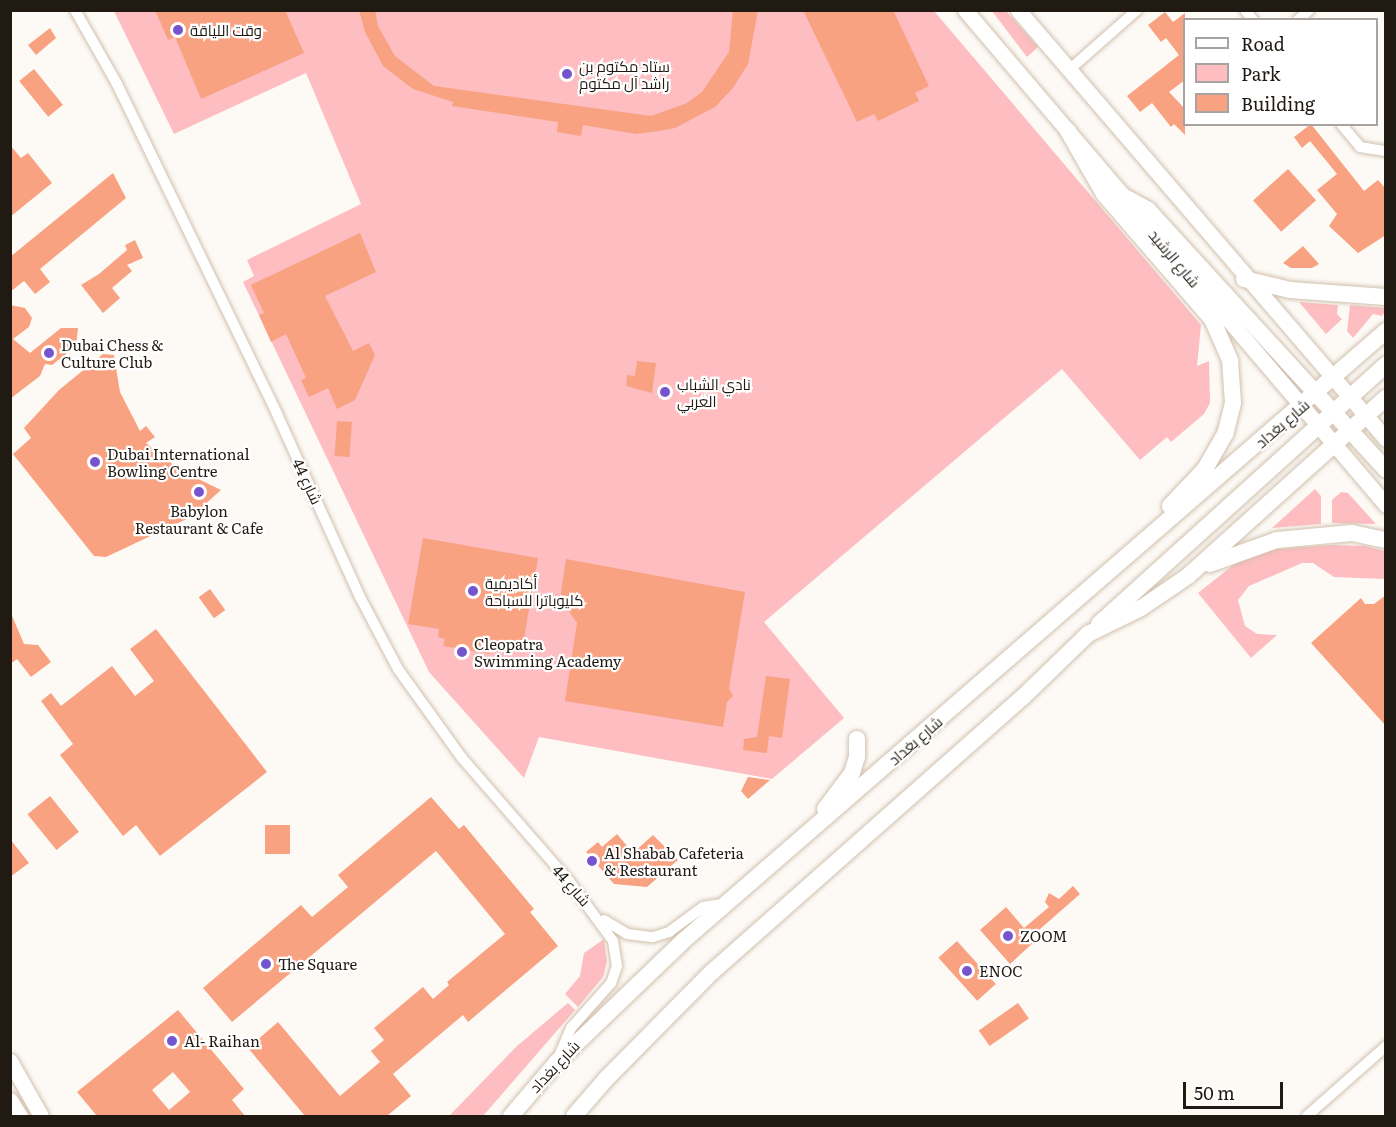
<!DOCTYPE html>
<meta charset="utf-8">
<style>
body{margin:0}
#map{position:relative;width:1396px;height:1127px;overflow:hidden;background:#fdfaf6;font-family:Literata,Cairo,serif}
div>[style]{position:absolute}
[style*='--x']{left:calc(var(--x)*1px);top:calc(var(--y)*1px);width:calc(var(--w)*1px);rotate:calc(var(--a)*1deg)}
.green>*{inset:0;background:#fdbdc1}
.building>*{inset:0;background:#f9a281;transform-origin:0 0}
.roads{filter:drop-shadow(0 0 2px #d1c0ad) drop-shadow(0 0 2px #d1c0ad)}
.street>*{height:10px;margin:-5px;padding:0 5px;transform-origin:5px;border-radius:5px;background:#fff}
.secondary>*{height:15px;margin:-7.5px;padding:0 7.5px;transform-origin:7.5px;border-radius:7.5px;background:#fff}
.primary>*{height:16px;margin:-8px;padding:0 8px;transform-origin:8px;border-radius:8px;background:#fff}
.dots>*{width:16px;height:16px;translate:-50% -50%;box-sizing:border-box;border:3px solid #fff;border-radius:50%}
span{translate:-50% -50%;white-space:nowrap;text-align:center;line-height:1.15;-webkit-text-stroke:4.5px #fff;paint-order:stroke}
.poi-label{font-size:15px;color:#201a13}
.left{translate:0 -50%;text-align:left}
.street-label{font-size:15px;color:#201a13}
.frame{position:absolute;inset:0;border:12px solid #201a13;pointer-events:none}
.legend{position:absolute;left:1183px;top:18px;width:195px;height:108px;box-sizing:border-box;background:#fff;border:2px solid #a6a3a1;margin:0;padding:8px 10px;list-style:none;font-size:18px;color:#201a13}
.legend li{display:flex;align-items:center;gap:12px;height:30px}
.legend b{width:30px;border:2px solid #a6a3a1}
.scale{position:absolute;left:1183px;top:1082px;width:100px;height:27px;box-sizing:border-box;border:3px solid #201a13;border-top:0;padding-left:8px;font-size:18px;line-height:21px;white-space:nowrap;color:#201a13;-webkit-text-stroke:4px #fff;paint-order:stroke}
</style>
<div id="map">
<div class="green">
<div style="clip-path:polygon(114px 11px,934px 11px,1201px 325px,1197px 366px,1209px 361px,1210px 403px,1204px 414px,1171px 442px,1167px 437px,1140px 460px,1062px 369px,764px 622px,844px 718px,772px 779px,539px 737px,524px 778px,429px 672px,243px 282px,254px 276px,247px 260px,361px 204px,306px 73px,174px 134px)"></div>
<div style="clip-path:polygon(992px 11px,1006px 11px,1038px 47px,1027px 57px)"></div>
<div style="clip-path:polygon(1299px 302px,1338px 305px,1337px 314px,1342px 319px,1326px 334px)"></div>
<div style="clip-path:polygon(1350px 305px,1385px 308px,1385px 312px,1382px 316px,1373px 314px,1353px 338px,1347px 331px)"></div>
<div style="clip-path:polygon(1315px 489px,1321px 496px,1321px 524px,1272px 528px)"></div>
<div style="clip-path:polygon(1341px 492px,1348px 493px,1376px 524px,1332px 523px,1332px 500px)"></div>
<div style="clip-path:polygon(1332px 545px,1365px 546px,1385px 551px,1385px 579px,1334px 577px,1313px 563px,1302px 563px,1249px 586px,1238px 600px,1245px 626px,1257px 634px,1277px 635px,1251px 658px,1198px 593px,1237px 562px,1267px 550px)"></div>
<div style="clip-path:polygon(604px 939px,607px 962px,603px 977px,578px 1007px,565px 994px,580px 976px,584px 953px)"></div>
<div style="clip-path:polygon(568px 1003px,575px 1010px,483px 1116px,449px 1116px,517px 1046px)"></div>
</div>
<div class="building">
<div style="clip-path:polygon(155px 10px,285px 10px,304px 53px,201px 99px,175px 37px,168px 40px)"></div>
<div style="clip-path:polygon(359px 10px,375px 10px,378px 26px,395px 56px,434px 86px,651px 116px,687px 103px,702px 92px,729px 52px,733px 10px,758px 10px,748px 64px,733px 88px,715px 107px,675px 128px,659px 131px,636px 134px,583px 125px,581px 136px,557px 132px,558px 122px,452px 106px,453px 102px,413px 89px,383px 66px,365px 32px)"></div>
<div style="clip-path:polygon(803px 10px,893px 10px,929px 86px,915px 93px,919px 101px,878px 121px,874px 114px,857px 122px)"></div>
<div style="clip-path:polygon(1165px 12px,1173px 22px,1185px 13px,1185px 80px,1169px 92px,1185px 109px,1185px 135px,1174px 124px,1171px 127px,1152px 103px,1140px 112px,1127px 96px,1179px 55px,1166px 38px,1161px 42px,1148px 25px)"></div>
<div style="clip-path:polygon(50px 28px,56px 38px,36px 55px,28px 45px)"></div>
<div style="left:34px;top:69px;width:46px;height:19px;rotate:51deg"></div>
<div style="clip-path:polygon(1311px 124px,1364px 191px,1378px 180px,1386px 189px,1386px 235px,1358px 253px,1329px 226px,1337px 214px,1317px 190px,1337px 174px,1310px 141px,1302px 148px,1294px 137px)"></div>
<div style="clip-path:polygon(10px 145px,21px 158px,28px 153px,52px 183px,10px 217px)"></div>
<div style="left:1288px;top:169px;width:42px;height:47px;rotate:48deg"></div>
<div style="clip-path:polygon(113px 173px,126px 198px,40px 269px,50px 282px,35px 294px,24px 281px,10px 292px,10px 257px)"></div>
<div style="clip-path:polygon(360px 233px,376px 272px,325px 296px,353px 351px,369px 343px,375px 355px,355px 400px,337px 409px,328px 388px,309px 397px,301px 380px,306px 378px,286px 334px,271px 342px,259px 315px,264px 313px,251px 285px)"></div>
<div style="clip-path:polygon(135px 240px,143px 258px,127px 265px,132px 271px,112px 288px,120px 298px,103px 313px,81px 285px,99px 274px,127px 250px,125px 245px)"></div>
<div style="clip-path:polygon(1303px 246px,1319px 264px,1312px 268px,1291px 268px,1283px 263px)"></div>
<div style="clip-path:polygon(10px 305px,25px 308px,32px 318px,29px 327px,13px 339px,30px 353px,61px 328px,78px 328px,76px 346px,52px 365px,45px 364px,40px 376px,10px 399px)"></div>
<div style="clip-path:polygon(103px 354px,114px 355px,120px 392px,140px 431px,146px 426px,155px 437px,146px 443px,180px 470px,221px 490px,191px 517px,106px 557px,94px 556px,13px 454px,31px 438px,24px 428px,59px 390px)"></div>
<div style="clip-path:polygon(637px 361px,656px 363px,652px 393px,626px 386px,627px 375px,635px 376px)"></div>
<div style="left:337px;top:421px;width:15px;height:35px;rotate:4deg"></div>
<div style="clip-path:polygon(423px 538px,538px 558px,523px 644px,500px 640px,499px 648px,491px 647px,490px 654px,443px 646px,445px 639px,438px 637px,439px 629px,408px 624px)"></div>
<div style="clip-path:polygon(566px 559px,745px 592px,729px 688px,733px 696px,727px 702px,723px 727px,565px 701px,577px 623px,560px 598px)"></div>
<div style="left:210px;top:589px;width:26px;height:14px;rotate:54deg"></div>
<div style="clip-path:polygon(1386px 595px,1386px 726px,1311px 643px,1361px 598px,1365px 604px,1374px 604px)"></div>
<div style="clip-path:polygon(10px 611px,24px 644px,38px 645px,51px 662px,31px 677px,17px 659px,10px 664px)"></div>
<div style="clip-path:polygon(156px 629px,267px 772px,160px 856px,136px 825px,123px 836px,60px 755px,73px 744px,41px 701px,51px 693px,61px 706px,112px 666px,135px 696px,154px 681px,130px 649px)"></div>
<div style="clip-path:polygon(766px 676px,790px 679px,782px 738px,769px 736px,767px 753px,743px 750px,744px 739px,757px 737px)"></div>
<div style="clip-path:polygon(748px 777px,770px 780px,748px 799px,741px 791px)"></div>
<div style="left:50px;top:796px;width:46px;height:29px;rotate:51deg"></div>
<div style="clip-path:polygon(431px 797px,459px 829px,464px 825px,534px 909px,530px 912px,558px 946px,468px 1022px,463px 1015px,393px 1074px,411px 1096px,387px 1116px,305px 1116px,248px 1048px,278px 1022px,340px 1096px,380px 1062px,371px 1051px,384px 1040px,374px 1028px,423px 987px,433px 999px,449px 985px,447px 982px,505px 934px,436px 851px,232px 1022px,203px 988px,301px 905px,312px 917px,348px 887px,338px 875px)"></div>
<div style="left:265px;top:825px;width:25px;height:29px"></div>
<div style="clip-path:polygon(617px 834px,633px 853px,653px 835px,678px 860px,647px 887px,614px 884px,586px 852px,598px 842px,602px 847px)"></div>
<div style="clip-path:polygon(10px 839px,29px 863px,10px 877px)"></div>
<div style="clip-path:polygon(1073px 886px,1080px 894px,1031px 937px,1035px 941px,1010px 964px,980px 930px,1006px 907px,1024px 928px,1049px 907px,1045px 902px,1049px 893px,1059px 899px)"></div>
<div style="left:957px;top:941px;width:58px;height:25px;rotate:48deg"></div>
<div style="left:1018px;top:1003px;width:19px;height:48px;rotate:55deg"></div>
<div style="clip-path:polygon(evenodd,178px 1010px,244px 1089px,232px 1100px,245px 1116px,97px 1116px,77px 1092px,178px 1010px,173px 1072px,190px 1092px,169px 1110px,152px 1090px,173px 1072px)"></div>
</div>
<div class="roads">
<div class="street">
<div style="--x:75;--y:10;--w:85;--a:60.4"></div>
<div style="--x:117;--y:84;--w:367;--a:64.1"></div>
<div style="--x:277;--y:414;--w:201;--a:65.6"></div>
<div style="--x:360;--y:597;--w:81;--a:62.2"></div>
<div style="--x:398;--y:669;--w:110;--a:54.3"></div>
<div style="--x:462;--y:758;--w:163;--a:49"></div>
<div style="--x:569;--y:881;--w:74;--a:53.7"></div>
<div style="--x:613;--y:941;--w:25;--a:81"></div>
<div style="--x:617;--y:966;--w:18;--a:109"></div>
<div style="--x:611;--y:983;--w:60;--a:131.6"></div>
<div style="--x:571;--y:1028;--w:34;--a:113"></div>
<div style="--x:1245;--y:10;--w:13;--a:51"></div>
<div style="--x:1298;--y:20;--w:15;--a:-42"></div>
<div style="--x:1069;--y:70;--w:91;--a:-41.4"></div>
<div style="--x:1341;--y:124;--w:30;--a:50"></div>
<div style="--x:1360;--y:147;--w:26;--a:9"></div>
<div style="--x:604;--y:920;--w:27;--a:31"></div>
<div style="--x:627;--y:934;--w:26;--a:7"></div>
<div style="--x:653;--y:937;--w:17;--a:-17"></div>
<div style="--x:669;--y:932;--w:42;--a:-36.3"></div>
<div style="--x:703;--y:907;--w:24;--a:-9"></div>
<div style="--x:1307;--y:1116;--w:106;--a:-41.5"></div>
</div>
<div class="secondary">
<div style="--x:965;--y:10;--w:650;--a:49.62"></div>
<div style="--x:1018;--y:10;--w:565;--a:49.38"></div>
<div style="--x:10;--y:1061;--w:63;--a:60.6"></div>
<div style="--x:10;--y:1100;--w:19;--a:58"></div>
</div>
<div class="primary">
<div style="--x:1068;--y:131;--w:73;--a:60.3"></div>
<div style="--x:1104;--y:194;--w:165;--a:49.2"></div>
<div style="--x:1212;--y:319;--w:45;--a:66.3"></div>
<div style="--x:1230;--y:360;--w:43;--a:86"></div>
<div style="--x:1233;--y:403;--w:32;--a:104"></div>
<div style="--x:1225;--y:434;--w:40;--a:119.7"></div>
<div style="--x:1205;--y:469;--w:51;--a:133.4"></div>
<div style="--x:1123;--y:196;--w:29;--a:29"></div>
<div style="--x:1148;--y:210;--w:352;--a:47.5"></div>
<div style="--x:1244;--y:279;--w:47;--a:13.4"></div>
<div style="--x:1290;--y:290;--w:96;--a:4.2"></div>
<div style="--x:1210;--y:564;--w:71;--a:-19.7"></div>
<div style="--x:1277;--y:540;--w:75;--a:-5.3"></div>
<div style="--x:1352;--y:533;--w:35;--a:12"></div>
<div style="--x:1099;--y:624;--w:387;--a:-42.1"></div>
<div style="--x:825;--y:809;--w:45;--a:-53.1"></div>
<div style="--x:852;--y:773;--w:17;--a:-73"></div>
<div style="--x:857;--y:757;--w:18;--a:-90"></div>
<div style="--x:511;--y:1116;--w:71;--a:-49.6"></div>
<div style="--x:557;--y:1062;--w:175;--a:-43.8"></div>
<div style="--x:683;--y:941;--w:931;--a:-40.95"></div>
<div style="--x:574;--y:1116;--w:49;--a:-49.1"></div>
<div style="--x:606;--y:1079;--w:151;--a:-45.3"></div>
<div style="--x:712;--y:972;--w:415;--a:-41.5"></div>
<div style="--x:1023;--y:697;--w:91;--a:-44.1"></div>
<div style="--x:1088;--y:634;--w:59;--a:-26.1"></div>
<div style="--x:1141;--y:608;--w:57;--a:-34.2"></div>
<div style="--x:1188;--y:576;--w:266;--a:-42"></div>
</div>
</div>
<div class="dots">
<div style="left:178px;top:30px;background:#7555ce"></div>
<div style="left:567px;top:74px;background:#7555ce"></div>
<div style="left:49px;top:353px;background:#7555ce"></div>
<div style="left:665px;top:392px;background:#7555ce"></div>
<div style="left:95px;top:462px;background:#7555ce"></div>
<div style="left:199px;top:492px;background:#7555ce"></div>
<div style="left:473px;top:591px;background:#7555ce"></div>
<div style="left:462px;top:652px;background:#7555ce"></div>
<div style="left:592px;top:861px;background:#7555ce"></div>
<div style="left:1008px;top:936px;background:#7555ce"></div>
<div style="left:266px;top:964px;background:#7555ce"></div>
<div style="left:967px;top:971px;background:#7555ce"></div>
<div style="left:172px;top:1041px;background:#7555ce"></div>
</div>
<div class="poi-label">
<span class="left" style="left:190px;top:30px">وقت اللياقة</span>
<span class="left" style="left:579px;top:74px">ستاد مكتوم بن<br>راشد آل مكتوم</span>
<span class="left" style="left:61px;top:353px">Dubai Chess &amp;<br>Culture Club</span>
<span class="left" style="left:677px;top:392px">نادي الشباب<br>العربي</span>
<span class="left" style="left:107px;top:462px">Dubai International<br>Bowling Centre</span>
<span style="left:199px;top:519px">Babylon<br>Restaurant &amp; Cafe</span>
<span class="left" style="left:485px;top:591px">أكاديمية<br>كليوباترا للسباحة</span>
<span class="left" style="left:474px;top:652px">Cleopatra<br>Swimming Academy</span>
<span class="left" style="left:604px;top:861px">Al Shabab Cafeteria<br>&amp; Restaurant</span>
<span class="left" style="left:1020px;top:936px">ZOOM</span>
<span class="left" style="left:278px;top:964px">The Square</span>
<span class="left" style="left:979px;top:971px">ENOC</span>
<span class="left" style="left:184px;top:1041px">Al- Raihan</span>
</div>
<div class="street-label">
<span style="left:1175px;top:258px;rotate:50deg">شارع الرشيد</span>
<span style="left:1282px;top:423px;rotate:-41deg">شارع بغداد</span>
<span style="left:308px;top:481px;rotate:65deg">شارع 44</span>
<span style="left:915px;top:740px;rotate:-41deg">شارع بغداد</span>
<span style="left:572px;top:885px;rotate:49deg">شارع 44</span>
<span style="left:554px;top:1066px;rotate:-47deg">شارع بغداد</span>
</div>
<div class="frame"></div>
<ul class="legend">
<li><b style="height:8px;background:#fff"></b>Road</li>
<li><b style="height:16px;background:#fdbdc1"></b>Park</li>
<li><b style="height:16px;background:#f9a281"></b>Building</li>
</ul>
<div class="scale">50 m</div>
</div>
